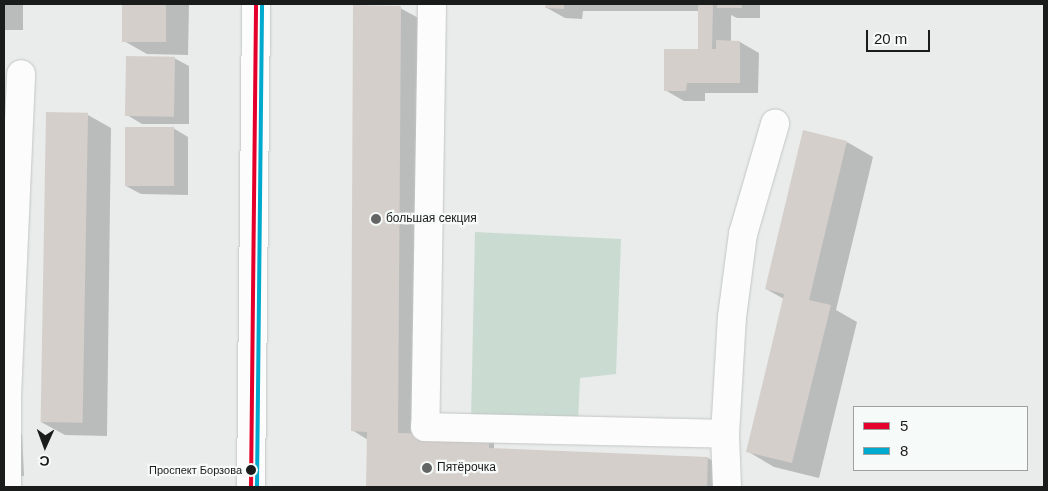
<!DOCTYPE html>
<meta charset="utf-8">
<style>
body{margin:0}
#map{position:relative;width:1048px;height:491px;overflow:hidden;background:#e9ecea;font-family:Helvetica,sans-serif}
div>[style]{position:absolute}
[style*='--x']{left:calc(var(--x)*1px);top:calc(var(--y)*1px);width:calc(var(--w)*1px);rotate:calc(var(--a)*1deg)}
.green>*{inset:0;background:#cadcd2}
.shadow>*{inset:0;background:#0003;transform-origin:0 0}
.building>*{inset:0;background:#d5cfcc;transform-origin:0 0}
.roads{filter:drop-shadow(0 0 1px #c3c6c4) drop-shadow(0 0 1px #c3c6c4)}
.minor>*{height:28px;margin:-14px;padding:0 14px;transform-origin:14px;border-radius:14px;background:#fcfcfc}
.bus-1>*{height:4px;margin:-2px;padding:0 2px;transform-origin:2px;border-radius:2px;background:#e4002b}
.bus-2>*{height:4px;margin:-2px;padding:0 2px;transform-origin:2px;border-radius:2px;background:#00a9ce}
.dots>*{width:14px;height:14px;translate:-50% -50%;box-sizing:border-box;border:2px solid #f6faf8;border-radius:50%}
span{translate:-50% -50%;white-space:nowrap;text-align:center;line-height:1.15;-webkit-text-stroke:4.5px #f6faf8;paint-order:stroke}
.bus-label{font-size:11px;color:#1a1c1b}
.right{translate:-100% -50%;text-align:right}
.poi-label{font-size:12px;color:#1a1c1b}
.left{translate:0 -50%;text-align:left}
.frame{position:absolute;inset:0;border:5px solid #1a1c1b;pointer-events:none}
.legend{position:absolute;left:853px;top:406px;width:175px;height:65px;box-sizing:border-box;background:#f6faf8;border:1px solid #9ea1a0;margin:0;padding:6px 9px;list-style:none;font-size:15px;color:#1a1c1b}
.legend li{display:flex;align-items:center;gap:10px;height:25px}
.legend b{width:25px;border:1px solid #9ea1a0}
.north{position:absolute;left:20px;top:421px;width:50px;height:50px;-webkit-text-stroke:4px #f6faf8;paint-order:stroke;rotate:182deg;font-size:14px;font-weight:700;line-height:20px;text-align:center;color:#1a1c1b}
.north::after{content:'';display:block;margin:auto;width:18px;height:22px;background:#1a1c1b;clip-path:polygon(50% 0,100% 100%,50% 72%,0 100%)}
.scale{position:absolute;left:866px;top:30px;width:64px;height:22px;box-sizing:border-box;border:2px solid #1a1c1b;border-top:0;padding-left:6px;font-size:15px;line-height:18px;white-space:nowrap;color:#1a1c1b;-webkit-text-stroke:4px #f6faf8;paint-order:stroke}
</style>
<div id="map">
<div class="green">
<div style="clip-path:polygon(475px 232px,621px 239px,616px 374px,580px 378px,578px 424px,471px 420px)"></div>
</div>
<div class="shadow">
<div style="left:4px;top:4px;width:19px;height:26px"></div>
<div style="clip-path:polygon(124px 4px,189px 4px,188px 55px,147px 54px,124px 41px)"></div>
<div style="clip-path:polygon(547px 4px,760px 4px,760px 18px,737px 18px,731px 15px,731px 42px,740px 42px,759px 53px,758px 93px,705px 93px,705px 101px,684px 101px,665px 90px,699px 50px,699px 11px,583px 11px,582px 19px,565px 18px,547px 8px)"></div>
<div style="clip-path:polygon(400px 8px,424px 21px,422px 434px,494px 439px,494px 449px,708px 458px,732px 472px,731px 487px,367px 487px,368px 440px,352px 430px)"></div>
<div style="clip-path:polygon(174px 58px,189px 66px,189px 124px,142px 124px,127px 115px)"></div>
<div style="clip-path:polygon(88px 115px,111px 128px,107px 436px,65px 435px,41px 422px)"></div>
<div style="clip-path:polygon(173px 128px,188px 137px,188px 195px,141px 194px,126px 186px)"></div>
<div style="clip-path:polygon(847px 142px,873px 157px,836px 310px,857px 322px,819px 478px,774px 467px,747px 451px,784px 299px,766px 289px)"></div>
<div style="clip-path:polygon(4px 424px,22px 434px,24px 476px,4px 475px)"></div>
</div>
<div class="building">
<div style="left:122px;top:4px;width:44px;height:38px"></div>
<div style="clip-path:polygon(546px 4px,564px 4px,564px 9px,545px 8px)"></div>
<div style="clip-path:polygon(698px 4px,713px 4px,712px 49px,716px 49px,716px 40px,740px 41px,740px 83px,687px 83px,686px 91px,664px 91px,664px 49px,698px 49px)"></div>
<div style="left:717px;top:4px;width:25px;height:4px"></div>
<div style="clip-path:polygon(353px 5px,401px 6px,398px 433px,489px 435px,489px 448px,708px 457px,707px 487px,366px 487px,367px 432px,351px 431px)"></div>
<div style="left:126px;top:56px;width:49px;height:60px;rotate:1deg"></div>
<div style="left:46px;top:112px;width:42px;height:310px;rotate:1deg"></div>
<div style="left:125px;top:127px;width:49px;height:59px"></div>
<div style="clip-path:polygon(803px 130px,847px 141px,809px 300px,831px 305px,792px 463px,746px 452px,784px 294px,765px 289px)"></div>
</div>
<div class="roads">
<div class="minor">
<div style="--x:432;--y:4;--w:423;--a:90.9"></div>
<div style="--x:425;--y:427;--w:300;--a:1.3"></div>
<div style="--x:7;--y:487;--w:90;--a:-90"></div>
<div style="--x:7;--y:397;--w:323;--a:-87.5"></div>
<div style="--x:251;--y:487;--w:483;--a:-89.4"></div>
<div style="--x:727;--y:487;--w:53;--a:-92.2"></div>
<div style="--x:725;--y:434;--w:117;--a:-86.6"></div>
<div style="--x:732;--y:317;--w:84;--a:-82.5"></div>
<div style="--x:743;--y:234;--w:115;--a:-73.8"></div>
</div>
</div>
<div class="bus-1">
<div style="--x:251;--y:487;--w:483;--a:-89.4"></div>
</div>
<div class="bus-2">
<div style="--x:257;--y:487;--w:483;--a:-89.4"></div>
</div>
<div class="dots">
<div style="left:376px;top:219px;background:#626563"></div>
<div style="left:427px;top:468px;background:#626563"></div>
<div style="left:251px;top:470px;background:#1a1c1b"></div>
</div>
<div class="bus-label">
<span class="right" style="left:242px;top:470px">Проспект Борзова</span>
</div>
<div class="poi-label">
<span class="left" style="left:386px;top:219px">большая секция</span>
<span class="left" style="left:437px;top:468px">Пятёрочка</span>
</div>
<div class="frame"></div>
<ul class="legend">
<li><b style="height:6px;background:#e4002b"></b>5</li>
<li><b style="height:6px;background:#00a9ce"></b>8</li>
</ul>
<div class="north">С</div>
<div class="scale">20 m</div>
</div>
